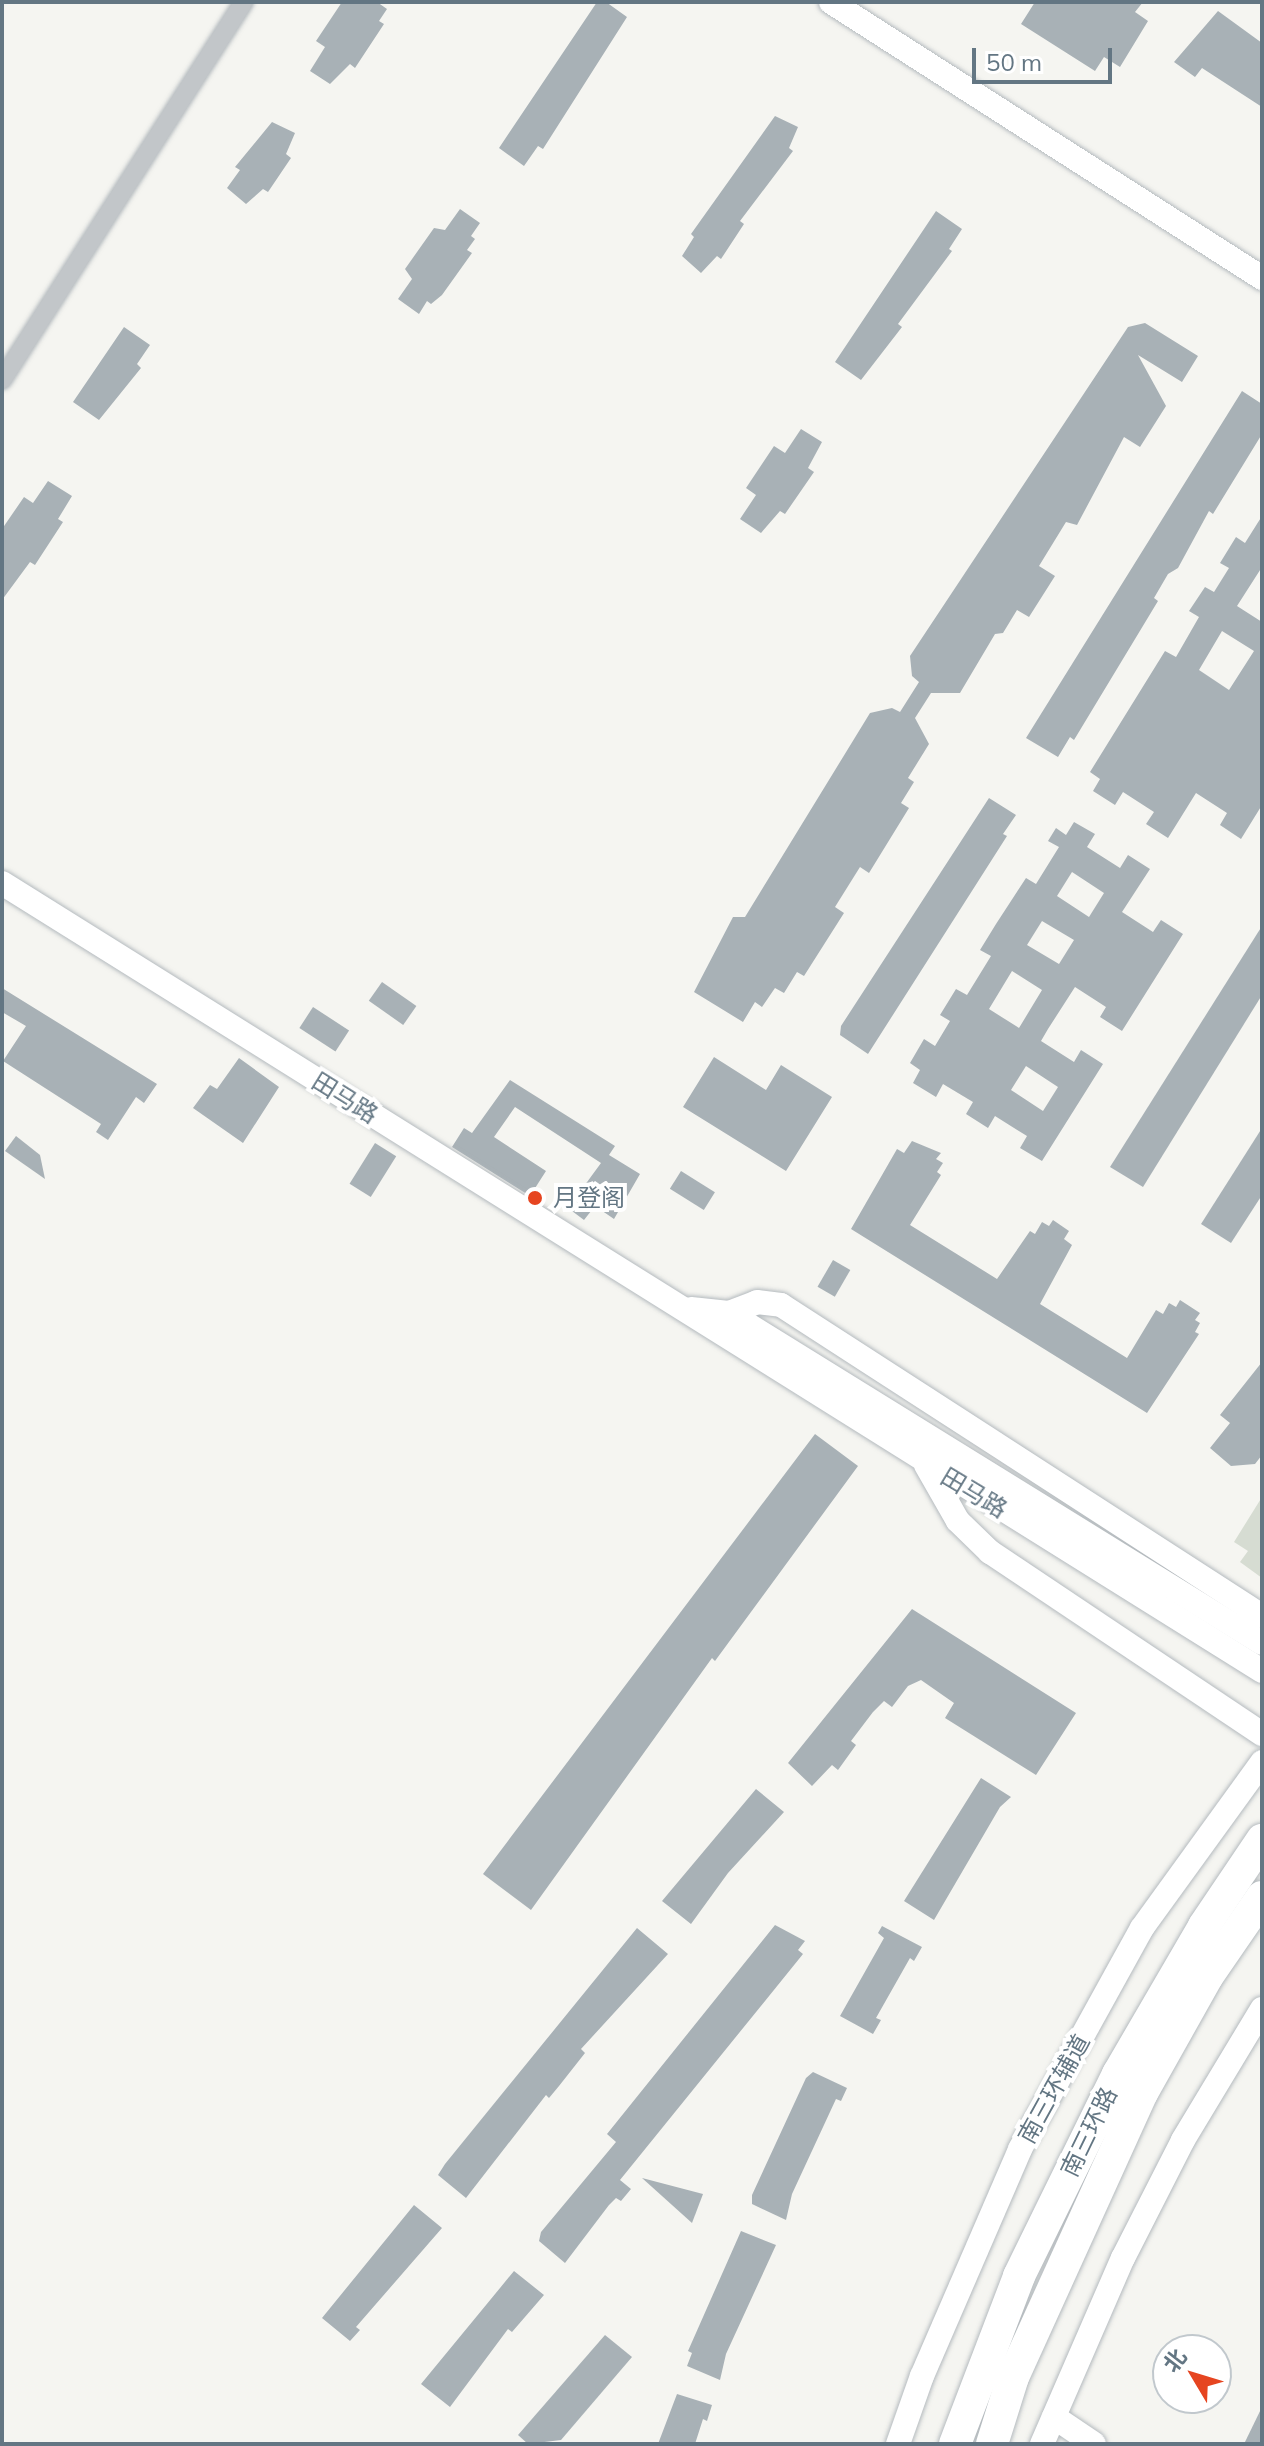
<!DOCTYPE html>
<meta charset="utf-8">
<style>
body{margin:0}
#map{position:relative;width:1264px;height:2446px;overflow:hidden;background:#f5f5f1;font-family:Mulish,"Noto Sans SC",sans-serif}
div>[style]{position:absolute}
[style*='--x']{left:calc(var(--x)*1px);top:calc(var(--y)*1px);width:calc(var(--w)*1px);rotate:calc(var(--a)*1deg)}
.green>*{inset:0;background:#d6dcd2}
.building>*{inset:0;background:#a8b1b6;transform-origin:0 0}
.roads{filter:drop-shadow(0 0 2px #b4babe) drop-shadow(0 0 2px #b4babe)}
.street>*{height:18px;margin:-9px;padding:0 9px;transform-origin:9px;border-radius:9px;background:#c2c6c9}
.secondary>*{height:24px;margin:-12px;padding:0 12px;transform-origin:12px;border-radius:12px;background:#fff}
.highway>*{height:32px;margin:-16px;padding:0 16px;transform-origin:16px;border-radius:16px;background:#fff}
.dots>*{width:22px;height:22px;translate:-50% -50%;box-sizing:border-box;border:4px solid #fff;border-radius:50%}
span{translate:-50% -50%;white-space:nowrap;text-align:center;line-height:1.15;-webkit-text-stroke:8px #fff;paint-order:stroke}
.street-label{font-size:24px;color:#637683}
.poi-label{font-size:24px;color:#637683}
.left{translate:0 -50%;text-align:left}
.frame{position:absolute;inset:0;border:4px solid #637683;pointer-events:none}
.north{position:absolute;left:1152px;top:2334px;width:80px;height:80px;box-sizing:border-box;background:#fff;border:2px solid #c1c8cd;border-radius:50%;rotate:308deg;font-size:22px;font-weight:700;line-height:32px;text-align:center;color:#637683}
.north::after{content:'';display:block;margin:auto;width:28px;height:36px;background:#e64520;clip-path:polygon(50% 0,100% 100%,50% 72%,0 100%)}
.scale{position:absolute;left:972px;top:48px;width:140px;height:36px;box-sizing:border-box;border:4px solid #637683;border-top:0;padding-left:10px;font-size:24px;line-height:28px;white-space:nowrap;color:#637683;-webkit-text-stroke:6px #fff;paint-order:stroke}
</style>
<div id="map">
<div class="green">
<div style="clip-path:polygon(1262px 1497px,1262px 1578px,1240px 1562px,1248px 1551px,1234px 1542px)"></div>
</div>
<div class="building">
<div style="clip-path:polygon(342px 2px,377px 2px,387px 9px,379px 21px,384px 24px,355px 68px,350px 64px,330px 84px,310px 71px,325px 47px,316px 41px)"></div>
<div style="clip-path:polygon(597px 2px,606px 2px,627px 17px,543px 149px,538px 146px,524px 166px,499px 148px)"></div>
<div style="clip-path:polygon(1035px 2px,1143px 2px,1135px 12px,1148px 21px,1120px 67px,1104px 57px,1095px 71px,1021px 24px)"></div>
<div style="clip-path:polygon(1218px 11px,1262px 43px,1262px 107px,1202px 68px,1195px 77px,1174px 62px)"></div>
<div style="clip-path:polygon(775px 116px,798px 127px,789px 148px,793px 151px,740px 221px,744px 224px,721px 259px,717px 256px,701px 273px,682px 256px,694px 237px,691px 234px)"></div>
<div style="clip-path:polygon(272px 122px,295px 133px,286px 154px,291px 158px,268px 192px,263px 189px,246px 204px,227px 188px,240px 170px,235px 167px)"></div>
<div style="clip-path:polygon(460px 209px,480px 223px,471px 236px,475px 239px,467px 250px,472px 253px,442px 295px,431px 304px,427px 301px,419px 314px,398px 299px,412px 279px,405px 269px,434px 228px,445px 230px)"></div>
<div style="clip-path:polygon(936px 211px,962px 229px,949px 249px,952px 251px,898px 324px,902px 327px,861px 380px,835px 362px)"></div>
<div style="clip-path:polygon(1145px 323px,1198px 356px,1182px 382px,1138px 355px,1166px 406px,1140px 447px,1124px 437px,1077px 525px,1066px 522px,1039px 566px,1055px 576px,1029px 617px,1017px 610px,1003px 633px,995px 634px,960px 693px,931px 693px,924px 704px,915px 718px,929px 744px,908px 778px,914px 782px,901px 803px,909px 808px,869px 873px,860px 867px,835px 907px,844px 913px,804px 976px,797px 972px,784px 993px,775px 988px,762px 1007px,755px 1002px,743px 1022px,694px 992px,733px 917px,745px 917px,870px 713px,892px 708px,900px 712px,919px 682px,912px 676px,910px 656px,1128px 327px)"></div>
<div style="clip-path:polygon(124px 327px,150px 345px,137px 364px,141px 368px,99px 420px,73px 402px)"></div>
<div style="clip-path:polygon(1242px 391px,1262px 404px,1262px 434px,1213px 514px,1209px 511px,1178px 568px,1168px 574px,1154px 598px,1158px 601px,1074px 740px,1070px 737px,1058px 757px,1026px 738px)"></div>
<div style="clip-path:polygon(801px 429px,822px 442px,808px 468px,814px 472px,785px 514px,780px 511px,761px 533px,740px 519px,756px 495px,746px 488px,774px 446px,785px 453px)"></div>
<div style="clip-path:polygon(48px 481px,72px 496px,58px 519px,63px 522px,35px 565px,30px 562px,2px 600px,2px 529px,24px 497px,33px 503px)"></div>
<div style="clip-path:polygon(evenodd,1262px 516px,1262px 567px,1237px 606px,1262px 622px,1262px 805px,1241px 839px,1220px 825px,1227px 813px,1196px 793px,1168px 838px,1146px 824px,1154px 812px,1123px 792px,1115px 805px,1093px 791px,1100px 779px,1090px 772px,1165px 651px,1176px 657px,1199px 617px,1189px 611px,1205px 587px,1214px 592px,1229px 568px,1220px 563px,1236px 537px,1245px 543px,1262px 516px,1222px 631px,1254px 651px,1229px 690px,1199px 670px,1222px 631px)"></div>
<div style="clip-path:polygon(989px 798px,1016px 815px,1003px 834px,1007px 836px,868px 1054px,840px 1035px,841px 1026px)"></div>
<div style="clip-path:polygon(evenodd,1074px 822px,1095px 834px,1087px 847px,1120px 868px,1128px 855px,1150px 869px,1122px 912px,1153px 932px,1161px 920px,1183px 934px,1122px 1031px,1100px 1017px,1106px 1007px,1075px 987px,1048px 1029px,1041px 1041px,1074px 1062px,1081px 1050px,1103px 1064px,1042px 1161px,1020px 1148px,1027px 1136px,995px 1116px,988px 1128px,966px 1114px,973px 1102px,943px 1084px,936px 1097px,913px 1083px,920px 1070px,910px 1063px,924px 1039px,935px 1046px,950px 1021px,940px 1015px,956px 989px,967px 995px,991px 956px,980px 950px,996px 924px,1026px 878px,1036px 884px,1059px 847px,1048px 841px,1056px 828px,1066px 835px,1074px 822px,1072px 872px,1104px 893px,1089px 917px,1057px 896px,1072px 872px,1074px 822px,1042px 921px,1074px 940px,1059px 964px,1027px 945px,1042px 921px,1074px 822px,1012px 971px,1042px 990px,1019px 1028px,989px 1009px,1012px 971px,1074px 822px,1026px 1066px,1058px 1087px,1043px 1111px,1011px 1090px,1026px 1066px)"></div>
<div style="clip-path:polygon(1262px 926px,1262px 995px,1143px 1187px,1110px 1167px)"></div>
<div style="left:382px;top:982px;width:42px;height:23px;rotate:35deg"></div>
<div style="clip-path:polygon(2px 988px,157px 1084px,144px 1103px,136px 1097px,108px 1140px,96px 1132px,101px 1124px,3px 1061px,26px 1026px,2px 1012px)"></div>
<div style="left:313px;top:1007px;width:43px;height:25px;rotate:33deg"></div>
<div style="clip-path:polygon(714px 1057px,766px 1090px,781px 1065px,832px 1097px,786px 1171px,683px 1107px)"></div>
<div style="clip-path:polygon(239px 1058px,279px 1087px,243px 1143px,193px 1108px,210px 1085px,217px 1089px)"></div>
<div style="clip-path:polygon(510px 1080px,615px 1146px,609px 1155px,640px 1174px,614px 1219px,595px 1206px,584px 1220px,568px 1208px,601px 1163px,515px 1107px,494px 1137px,546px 1171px,530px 1196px,452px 1147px,464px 1128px,472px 1133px)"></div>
<div style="clip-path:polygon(1262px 1128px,1262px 1195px,1231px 1243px,1201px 1224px)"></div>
<div style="clip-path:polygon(16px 1136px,40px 1155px,45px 1179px,5px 1151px)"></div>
<div style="clip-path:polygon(912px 1141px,941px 1153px,936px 1159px,943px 1163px,937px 1172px,941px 1175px,910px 1225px,997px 1279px,1030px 1231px,1035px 1234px,1042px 1222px,1049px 1226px,1053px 1220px,1069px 1231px,1064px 1239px,1072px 1245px,1040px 1304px,1127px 1358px,1156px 1310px,1163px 1314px,1169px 1303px,1176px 1307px,1180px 1300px,1200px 1313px,1195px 1320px,1200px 1323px,1195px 1332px,1199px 1334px,1147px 1413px,851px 1229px,897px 1149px,904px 1153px)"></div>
<div style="left:375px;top:1143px;width:25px;height:48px;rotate:32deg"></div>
<div style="left:681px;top:1171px;width:40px;height:21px;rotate:32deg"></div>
<div style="left:833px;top:1260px;width:20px;height:31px;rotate:30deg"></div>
<div style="clip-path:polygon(1262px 1362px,1262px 1455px,1255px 1464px,1231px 1466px,1210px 1448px,1230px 1423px,1220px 1415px)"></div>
<div style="clip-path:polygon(815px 1434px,858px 1466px,715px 1661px,712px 1658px,531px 1910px,483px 1874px)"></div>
<div style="clip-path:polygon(912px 1609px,1076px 1713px,1036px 1775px,945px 1718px,954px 1703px,921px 1680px,908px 1686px,892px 1707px,884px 1701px,873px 1712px,851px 1741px,856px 1745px,838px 1770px,832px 1765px,812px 1786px,788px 1763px)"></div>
<div style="clip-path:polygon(981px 1778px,1011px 1797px,1000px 1807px,934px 1920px,904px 1901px)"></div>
<div style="clip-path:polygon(756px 1789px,784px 1812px,728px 1873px,691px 1924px,662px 1901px)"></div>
<div style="clip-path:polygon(775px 1925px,805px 1941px,798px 1950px,803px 1954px,620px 2180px,631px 2189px,621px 2201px,616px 2198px,609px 2205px,565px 2263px,539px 2241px,541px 2232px,616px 2142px,607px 2134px)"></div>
<div style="clip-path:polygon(882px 1926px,922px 1947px,914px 1961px,910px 1958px,876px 2018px,881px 2020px,873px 2034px,840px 2016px,884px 1938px,878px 1933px)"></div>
<div style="clip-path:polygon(637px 1928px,668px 1954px,581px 2049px,585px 2053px,559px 2086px,549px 2098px,546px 2095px,466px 2198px,438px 2175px,445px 2164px)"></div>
<div style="clip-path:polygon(813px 2072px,847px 2088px,841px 2101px,836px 2099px,792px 2194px,786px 2220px,752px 2204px,752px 2195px,806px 2078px)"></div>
<div style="clip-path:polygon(642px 2178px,703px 2194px,692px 2223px)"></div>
<div style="clip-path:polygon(414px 2205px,442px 2228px,356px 2327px,360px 2330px,350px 2341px,322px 2318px)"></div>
<div style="clip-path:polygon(741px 2231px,776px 2245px,726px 2354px,720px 2380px,687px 2366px,692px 2353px,688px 2351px)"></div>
<div style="clip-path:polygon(514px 2271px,544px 2295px,512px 2332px,508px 2329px,450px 2407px,421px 2384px)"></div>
<div style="clip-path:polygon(605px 2335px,632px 2357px,561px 2440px,528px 2444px,518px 2435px)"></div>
<div style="clip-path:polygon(677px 2394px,712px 2405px,707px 2421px,703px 2419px,695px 2444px,658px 2444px)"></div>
<div style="clip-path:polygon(1262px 2407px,1262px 2444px,1244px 2444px)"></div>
</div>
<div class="roads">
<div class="street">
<div style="--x:2;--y:380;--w:449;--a:-57.4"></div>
</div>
<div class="secondary">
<div style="--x:831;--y:2;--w:512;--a:32.63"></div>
<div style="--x:2;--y:883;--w:1486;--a:32.02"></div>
<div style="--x:691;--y:1309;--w:38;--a:6"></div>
<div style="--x:729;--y:1313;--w:627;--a:31.76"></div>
<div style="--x:729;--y:1313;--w:30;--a:-21"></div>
<div style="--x:757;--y:1302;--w:24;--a:7"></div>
<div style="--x:781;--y:1305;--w:573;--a:32.89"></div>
<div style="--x:926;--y:1465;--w:64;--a:60.3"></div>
<div style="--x:958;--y:1521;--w:45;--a:44.1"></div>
<div style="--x:990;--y:1552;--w:327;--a:33.8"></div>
<div style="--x:1054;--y:2417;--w:48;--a:34"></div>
<div style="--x:898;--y:2444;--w:72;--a:-70.6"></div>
<div style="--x:922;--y:2376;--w:247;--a:-66.6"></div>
<div style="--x:1020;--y:2149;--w:252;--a:-61.1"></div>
<div style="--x:1142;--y:1928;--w:205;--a:-54.1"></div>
<div style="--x:1042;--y:2444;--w:203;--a:-66.5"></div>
<div style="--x:1123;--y:2258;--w:132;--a:-63"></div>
<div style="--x:1183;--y:2140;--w:153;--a:-58.9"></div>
</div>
<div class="highway">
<div style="--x:955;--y:2444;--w:180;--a:-69.1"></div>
<div style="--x:1019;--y:2276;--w:225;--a:-63.9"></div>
<div style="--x:1118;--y:2074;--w:171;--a:-59.8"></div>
<div style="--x:1204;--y:1926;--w:104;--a:-56"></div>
<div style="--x:992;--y:2444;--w:70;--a:-72.6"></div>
<div style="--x:1013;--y:2377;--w:312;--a:-65.6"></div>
<div style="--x:1142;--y:2093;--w:133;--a:-60.7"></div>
<div style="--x:1207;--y:1977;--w:97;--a:-55.5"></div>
</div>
</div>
<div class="dots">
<div style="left:535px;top:1198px;background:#e64520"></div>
</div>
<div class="street-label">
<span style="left:345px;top:1098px;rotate:32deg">田马路</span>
<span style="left:974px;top:1493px;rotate:31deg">田马路</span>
<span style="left:1054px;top:2089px;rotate:-61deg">南三环辅道</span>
<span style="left:1089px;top:2132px;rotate:-64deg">南三环路</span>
</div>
<div class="poi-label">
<span class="left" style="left:553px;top:1198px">月登阁</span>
</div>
<div class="frame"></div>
<div class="north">北</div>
<div class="scale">50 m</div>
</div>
